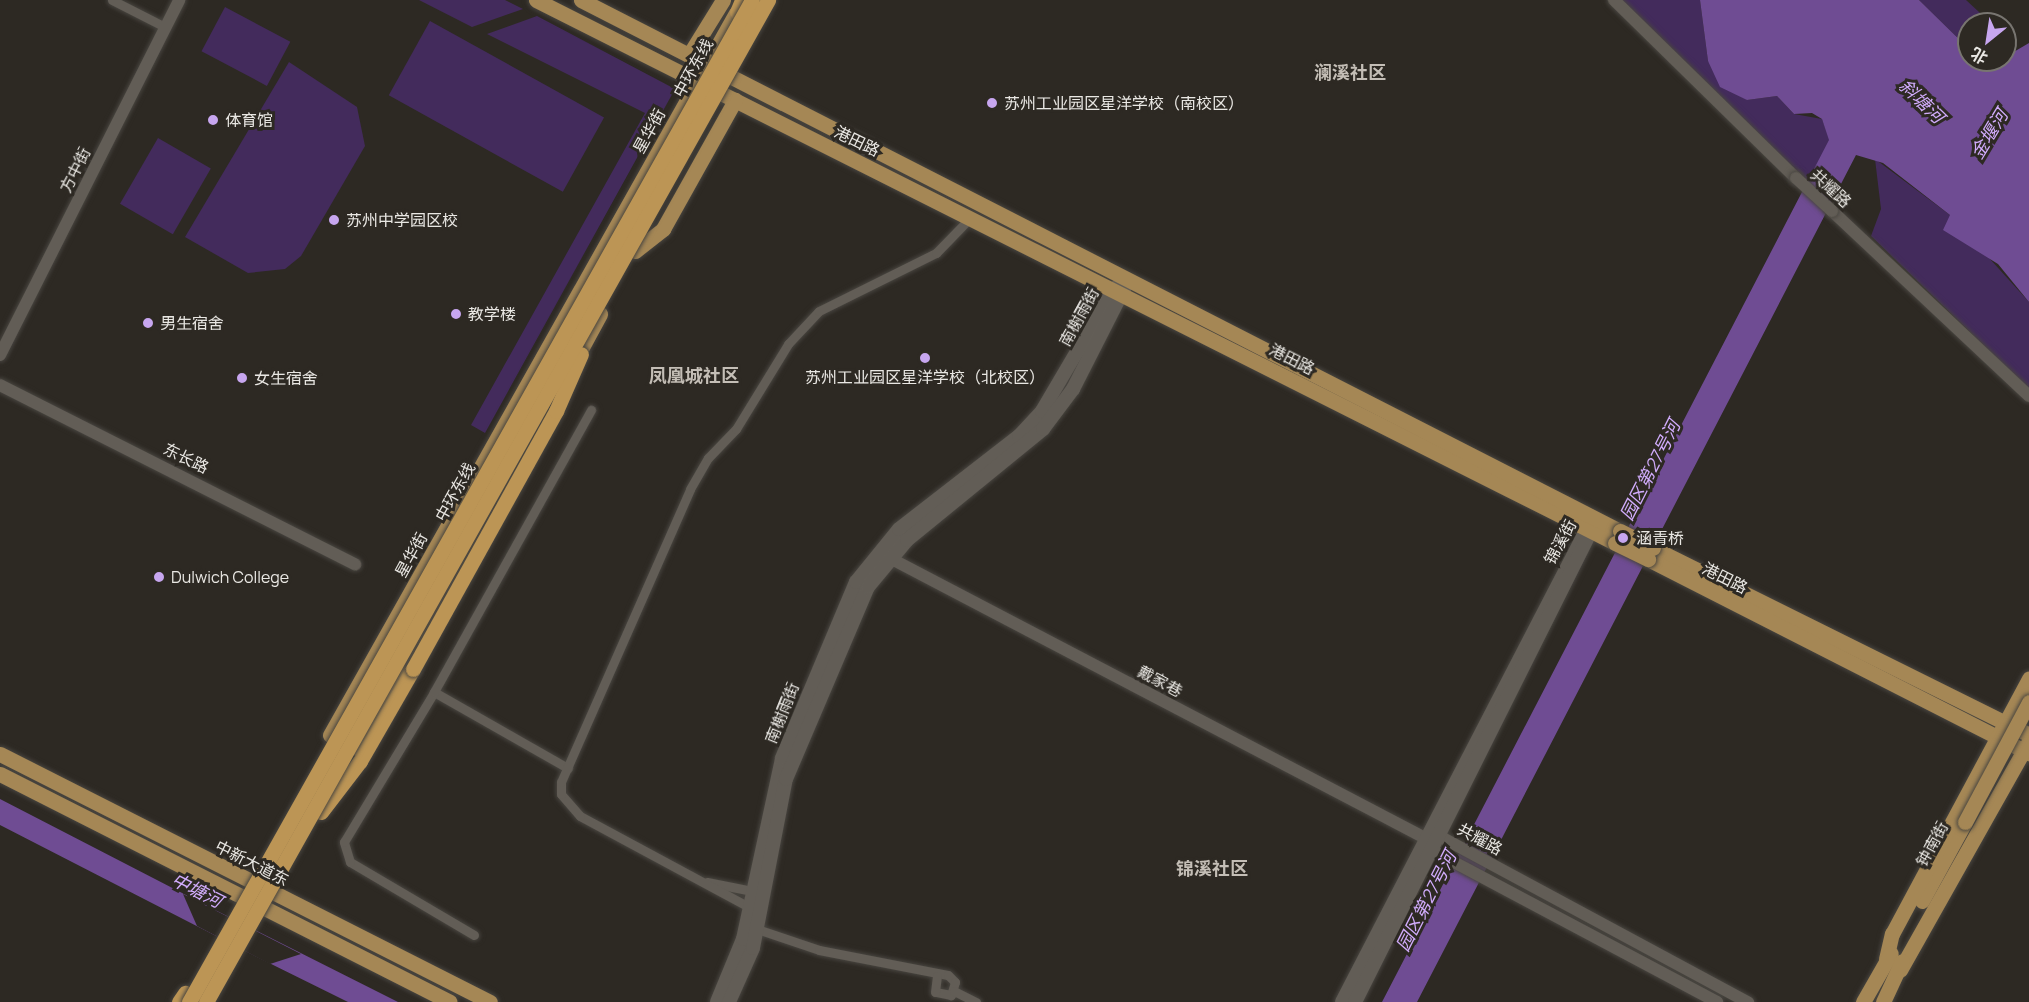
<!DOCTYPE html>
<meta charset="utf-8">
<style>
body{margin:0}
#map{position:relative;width:2029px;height:1002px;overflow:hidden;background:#2d2923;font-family:Manrope,"Noto Sans SC",sans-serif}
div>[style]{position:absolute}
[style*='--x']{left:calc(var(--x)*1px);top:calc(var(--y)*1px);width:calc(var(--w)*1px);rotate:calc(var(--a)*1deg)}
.green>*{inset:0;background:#432b5c;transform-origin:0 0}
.water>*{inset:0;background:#6f4c93}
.pier>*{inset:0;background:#2d2923}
.roads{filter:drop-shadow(0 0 2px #484540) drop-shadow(0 0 2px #484540)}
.minor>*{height:9px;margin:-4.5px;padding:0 4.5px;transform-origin:4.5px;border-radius:4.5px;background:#625d56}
.tertiary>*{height:12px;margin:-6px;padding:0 6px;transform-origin:6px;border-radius:6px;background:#625d56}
.secondary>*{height:14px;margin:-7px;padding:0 7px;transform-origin:7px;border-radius:7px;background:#625d56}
.primary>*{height:15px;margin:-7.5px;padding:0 7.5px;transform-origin:7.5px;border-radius:7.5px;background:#a58755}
.trunk>*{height:15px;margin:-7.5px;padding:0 7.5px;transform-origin:7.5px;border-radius:7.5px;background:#bc9555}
.bridges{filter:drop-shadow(0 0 2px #484540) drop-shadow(0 0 2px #484540)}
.tertiary-bridge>*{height:12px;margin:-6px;padding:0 6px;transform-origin:6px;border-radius:6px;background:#625d56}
.primary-bridge>*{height:15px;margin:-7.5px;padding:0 7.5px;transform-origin:7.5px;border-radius:7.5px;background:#a58755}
.trunk-bridge>*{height:15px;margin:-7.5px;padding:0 7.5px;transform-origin:7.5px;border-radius:7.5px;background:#bc9555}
.dots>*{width:16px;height:16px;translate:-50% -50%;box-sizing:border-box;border:3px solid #2d2923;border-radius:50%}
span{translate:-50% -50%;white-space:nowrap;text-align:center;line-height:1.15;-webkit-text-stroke:6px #2d2923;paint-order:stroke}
.street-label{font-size:16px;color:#e9e7e3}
.poi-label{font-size:16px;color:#e9e7e3}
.left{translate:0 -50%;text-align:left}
.neighbourhood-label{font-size:18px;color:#c4beb6;font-weight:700}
.water-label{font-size:18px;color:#d1acfc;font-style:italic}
.north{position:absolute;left:1957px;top:12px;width:60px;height:60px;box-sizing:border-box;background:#2d2923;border:2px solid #787570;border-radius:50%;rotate:210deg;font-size:16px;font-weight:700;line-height:24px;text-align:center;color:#e9e7e3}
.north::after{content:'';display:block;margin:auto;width:21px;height:27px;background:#c7a6ef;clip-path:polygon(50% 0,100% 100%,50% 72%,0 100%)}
</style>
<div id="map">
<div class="green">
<div style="clip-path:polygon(419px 0,505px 0,523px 9px,472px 27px)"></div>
<div style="clip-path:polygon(1613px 0,1700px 0,1708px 61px,1747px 100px,1777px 96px,1794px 114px,1822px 119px,1830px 140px,1807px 184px)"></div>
<div style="clip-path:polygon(1919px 0,1966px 0,1992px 24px,1969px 24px,1969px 49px)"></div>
<div style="left:225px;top:7px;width:74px;height:50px;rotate:28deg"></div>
<div style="clip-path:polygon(537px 16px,675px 89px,485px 433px,471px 425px,645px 113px,487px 34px)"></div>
<div style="left:430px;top:21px;width:199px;height:85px;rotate:29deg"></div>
<div style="clip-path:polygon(289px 62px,357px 107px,365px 146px,301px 256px,285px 269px,248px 273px,185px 237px)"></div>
<div style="left:158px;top:138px;width:61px;height:76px;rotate:30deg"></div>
<div style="clip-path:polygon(1875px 159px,1950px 215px,2029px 302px,2029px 389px,1871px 236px,1881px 209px)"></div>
</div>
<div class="water">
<div style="clip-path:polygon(1700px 0,1919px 0,1969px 49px,1969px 60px,1988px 67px,2029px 43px,2029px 302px,1998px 264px,1943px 230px,1950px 215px,1883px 163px,1856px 155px,1417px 1002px,1382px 1002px,1829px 140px,1822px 119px,1812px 113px,1794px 114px,1777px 96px,1747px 100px,1720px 87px,1708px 61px)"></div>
<div style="clip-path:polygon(0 799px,217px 911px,398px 1002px,348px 1002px,257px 957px,0 825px)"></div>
</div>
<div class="pier">
<div style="clip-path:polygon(183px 894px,301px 954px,270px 964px,197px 926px)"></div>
</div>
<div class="roads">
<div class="minor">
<div style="--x:112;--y:0;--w:59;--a:27"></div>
<div style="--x:434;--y:692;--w:154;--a:29.6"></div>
<div style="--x:707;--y:882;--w:46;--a:11.3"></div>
<div style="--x:749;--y:907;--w:192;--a:-151.7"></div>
<div style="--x:580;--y:816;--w:29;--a:-131"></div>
<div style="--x:561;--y:794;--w:12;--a:-90"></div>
<div style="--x:561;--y:782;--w:320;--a:-66.2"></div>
<div style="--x:690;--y:489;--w:36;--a:-60"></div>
<div style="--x:708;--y:458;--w:40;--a:-46"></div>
<div style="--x:736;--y:429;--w:100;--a:-58.5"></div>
<div style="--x:788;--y:344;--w:45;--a:-46.8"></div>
<div style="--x:819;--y:311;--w:131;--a:-26.4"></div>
<div style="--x:936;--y:253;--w:50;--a:-45.8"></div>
<div style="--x:757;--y:929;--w:65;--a:18.7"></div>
<div style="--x:819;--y:950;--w:131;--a:11"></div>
<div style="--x:948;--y:975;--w:10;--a:45"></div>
<div style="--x:955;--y:982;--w:14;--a:107"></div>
<div style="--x:951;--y:995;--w:16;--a:-169"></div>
<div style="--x:935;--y:992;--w:16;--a:-83"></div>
<div style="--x:474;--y:935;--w:144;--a:-149.5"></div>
<div style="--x:350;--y:862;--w:21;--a:-107"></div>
<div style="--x:344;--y:842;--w:175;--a:-59"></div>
<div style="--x:434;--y:692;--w:323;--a:-60.9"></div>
<div style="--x:954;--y:991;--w:25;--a:27"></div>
</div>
<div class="tertiary">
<div style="--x:1614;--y:0;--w:255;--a:44.4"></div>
<div style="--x:1832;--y:211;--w:270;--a:43.2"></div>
<div style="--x:0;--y:355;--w:398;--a:-63.2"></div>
<div style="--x:0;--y:385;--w:398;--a:26.8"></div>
<div style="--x:884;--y:555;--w:613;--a:27.61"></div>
<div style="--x:1428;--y:839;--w:13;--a:-9"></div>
<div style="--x:1441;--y:837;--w:349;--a:28.3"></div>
<div style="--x:1429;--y:843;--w:9;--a:63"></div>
<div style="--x:1433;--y:851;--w:322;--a:28"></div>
</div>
<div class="secondary">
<div style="--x:717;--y:1002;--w:68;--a:-67.6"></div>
<div style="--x:743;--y:939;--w:185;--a:-77.8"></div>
<div style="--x:782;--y:758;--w:191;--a:-67.2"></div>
<div style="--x:856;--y:582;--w:68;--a:-50.9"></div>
<div style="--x:899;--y:529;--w:152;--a:-37.8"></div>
<div style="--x:1019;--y:436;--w:34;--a:-47"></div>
<div style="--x:1042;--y:411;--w:142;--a:-59.5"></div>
<div style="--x:1114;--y:289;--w:16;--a:-40"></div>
<div style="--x:729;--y:1002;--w:59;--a:-66"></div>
<div style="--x:753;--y:948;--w:172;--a:-79"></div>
<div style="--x:786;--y:779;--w:209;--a:-66.9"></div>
<div style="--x:868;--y:587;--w:61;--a:-50.3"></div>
<div style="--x:907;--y:540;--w:176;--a:-39.2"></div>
<div style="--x:1043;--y:429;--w:50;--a:-53.1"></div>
<div style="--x:1073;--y:389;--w:114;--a:-63"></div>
<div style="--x:1342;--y:1002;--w:542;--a:-62.63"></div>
<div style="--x:1355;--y:1002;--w:536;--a:-63.39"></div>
</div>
<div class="primary">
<div style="--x:536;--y:0;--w:1208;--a:26.71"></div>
<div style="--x:581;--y:0;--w:1167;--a:27.07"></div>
<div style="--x:689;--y:55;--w:65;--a:-58.3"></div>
<div style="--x:635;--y:251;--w:36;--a:-38"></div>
<div style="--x:663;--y:229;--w:148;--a:-60.8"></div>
<div style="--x:573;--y:364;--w:57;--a:-61.6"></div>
<div style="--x:1653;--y:548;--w:420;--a:26.4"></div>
<div style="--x:1648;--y:559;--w:428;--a:27"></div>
<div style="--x:330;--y:735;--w:828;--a:-60.65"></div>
<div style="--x:357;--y:748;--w:390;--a:-60.5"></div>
<div style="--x:0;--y:754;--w:549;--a:26.84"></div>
<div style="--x:0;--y:774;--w:504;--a:26.87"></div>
<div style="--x:1922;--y:901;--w:90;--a:-61.4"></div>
<div style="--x:1886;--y:959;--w:26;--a:-77"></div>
<div style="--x:1892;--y:934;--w:290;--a:-61.8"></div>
<div style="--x:1900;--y:970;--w:261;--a:-60.6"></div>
<div style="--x:1863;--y:1002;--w:56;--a:-60.3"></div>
<div style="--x:1883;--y:1002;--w:45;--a:-65.1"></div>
</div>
<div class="trunk">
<div style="--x:737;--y:12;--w:13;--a:-67"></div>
<div style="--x:321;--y:812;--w:64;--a:-52.6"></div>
<div style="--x:360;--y:761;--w:106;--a:-60.1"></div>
<div style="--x:179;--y:1002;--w:11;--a:-56"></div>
</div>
</div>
<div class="bridges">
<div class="tertiary-bridge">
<div style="--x:1796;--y:178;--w:49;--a:42.5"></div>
</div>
<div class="primary-bridge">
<div style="--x:1620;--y:531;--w:37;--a:27"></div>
<div style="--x:1615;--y:543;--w:37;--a:26"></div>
<div style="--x:1965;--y:822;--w:136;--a:-61.9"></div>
</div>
<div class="trunk-bridge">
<div style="--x:413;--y:669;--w:295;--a:-61"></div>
<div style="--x:556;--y:411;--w:62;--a:-66.3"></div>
<div style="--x:189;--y:1002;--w:1149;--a:-60.67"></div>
<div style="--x:206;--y:1002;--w:1149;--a:-60.71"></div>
</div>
</div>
<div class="dots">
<div style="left:992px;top:103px;background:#c7a6ef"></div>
<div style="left:213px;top:120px;background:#c7a6ef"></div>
<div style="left:334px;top:220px;background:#c7a6ef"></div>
<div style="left:456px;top:314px;background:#c7a6ef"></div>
<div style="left:148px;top:323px;background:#c7a6ef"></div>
<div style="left:925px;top:358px;background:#c7a6ef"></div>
<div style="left:242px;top:378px;background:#c7a6ef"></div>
<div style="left:1623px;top:538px;background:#c7a6ef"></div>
<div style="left:159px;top:577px;background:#c7a6ef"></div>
</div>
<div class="street-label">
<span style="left:693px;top:68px;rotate:-61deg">中环东线</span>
<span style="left:649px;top:131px;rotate:-61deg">星华街</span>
<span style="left:857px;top:141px;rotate:26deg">港田路</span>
<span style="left:75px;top:170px;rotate:-63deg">方中街</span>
<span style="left:1831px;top:188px;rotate:43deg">共耀路</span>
<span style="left:1079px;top:317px;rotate:-61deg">南榭雨街</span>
<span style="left:1292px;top:359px;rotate:27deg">港田路</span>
<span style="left:186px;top:458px;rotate:26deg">东长路</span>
<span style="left:455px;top:492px;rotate:-61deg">中环东线</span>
<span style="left:1560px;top:542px;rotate:-61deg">锦溪街</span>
<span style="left:411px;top:555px;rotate:-61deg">星华街</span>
<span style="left:1725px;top:578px;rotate:27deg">港田路</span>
<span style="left:1160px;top:681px;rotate:28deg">戴家巷</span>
<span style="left:782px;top:713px;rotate:-68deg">南榭雨街</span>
<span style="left:1480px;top:839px;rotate:28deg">共耀路</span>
<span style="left:1932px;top:844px;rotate:-61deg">钟南街</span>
<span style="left:252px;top:863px;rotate:27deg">中新大道东</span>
</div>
<div class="poi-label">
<span class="left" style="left:1004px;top:103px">苏州工业园区星洋学校（南校区）</span>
<span class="left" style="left:225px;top:120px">体育馆</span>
<span class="left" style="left:346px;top:220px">苏州中学园区校</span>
<span class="left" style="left:468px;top:314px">教学楼</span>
<span class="left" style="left:160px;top:323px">男生宿舍</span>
<span style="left:925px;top:377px">苏州工业园区星洋学校（北校区）</span>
<span class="left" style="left:254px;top:378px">女生宿舍</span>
<span class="left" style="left:1636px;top:538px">涵青桥</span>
<span class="left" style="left:171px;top:577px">Dulwich College</span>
</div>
<div class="neighbourhood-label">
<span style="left:1350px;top:72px">澜溪社区</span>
<span style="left:694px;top:375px">凤凰城社区</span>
<span style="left:1212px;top:868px">锦溪社区</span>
</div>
<div class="water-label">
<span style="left:1922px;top:101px;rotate:44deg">斜塘河</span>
<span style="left:1989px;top:134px;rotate:-59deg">金堰河</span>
<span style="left:1650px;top:470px;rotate:-63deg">园区第27号河</span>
<span style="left:197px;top:890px;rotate:27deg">中塘河</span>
<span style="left:1426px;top:901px;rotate:-63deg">园区第27号河</span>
</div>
<div class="north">北</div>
</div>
